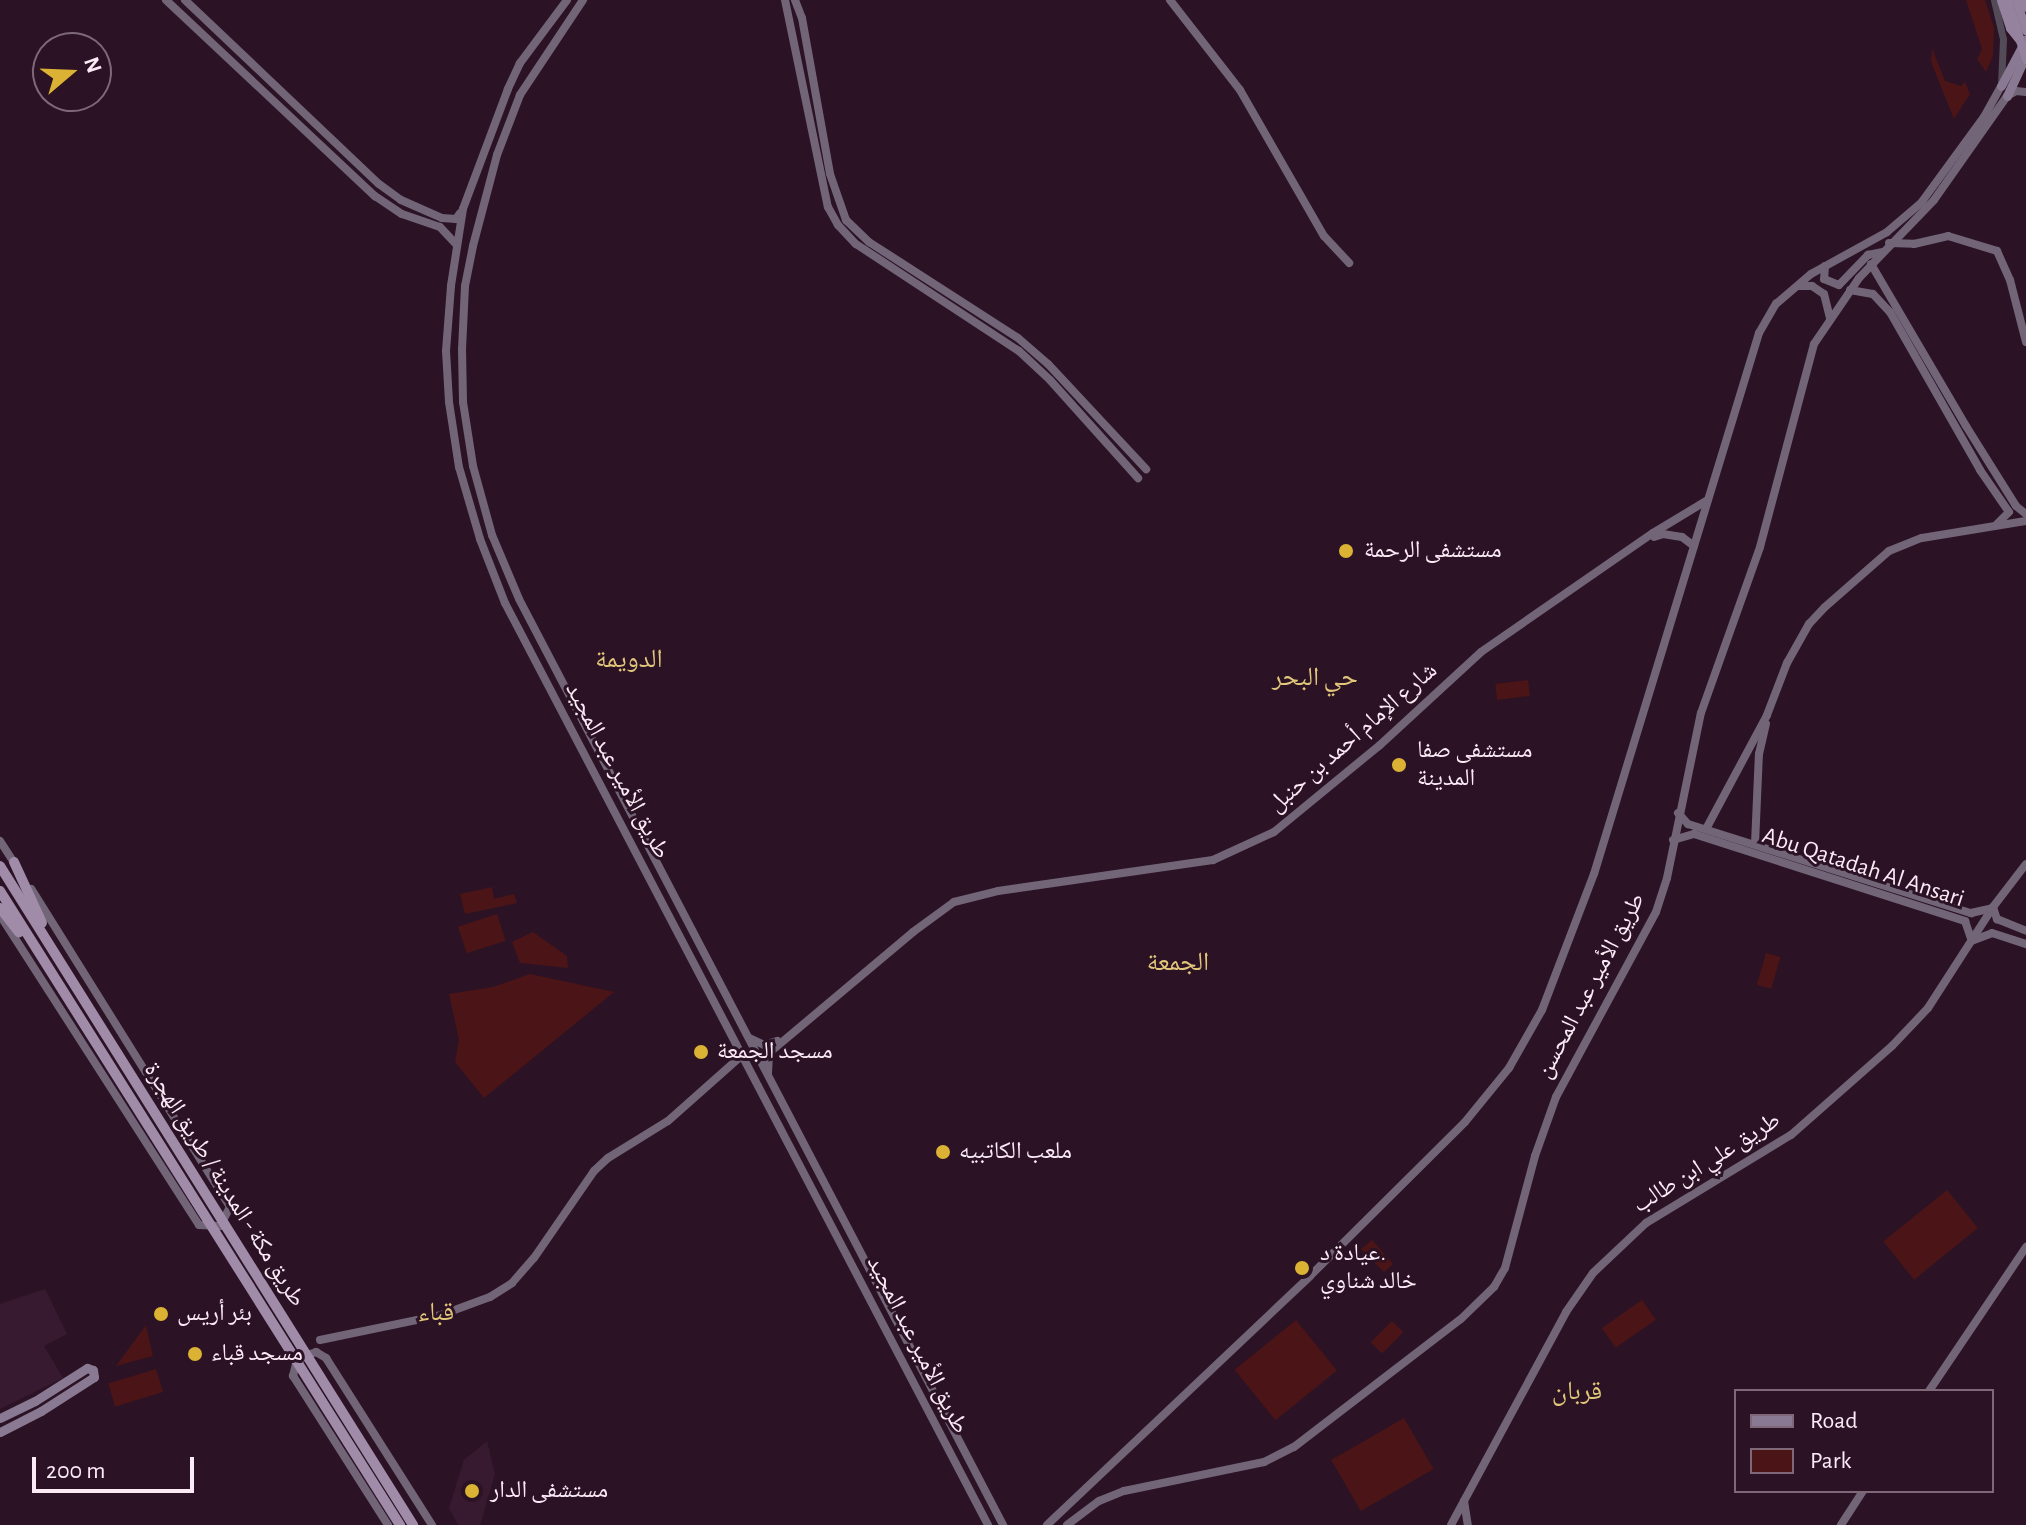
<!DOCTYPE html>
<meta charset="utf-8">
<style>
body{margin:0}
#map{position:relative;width:2026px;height:1525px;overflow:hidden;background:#2b1325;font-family:"Alegreya Sans","Noto Naskh Arabic",sans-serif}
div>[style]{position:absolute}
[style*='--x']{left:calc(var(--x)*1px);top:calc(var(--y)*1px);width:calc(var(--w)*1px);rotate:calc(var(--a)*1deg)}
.built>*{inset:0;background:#381a30}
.green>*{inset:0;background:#4b1416;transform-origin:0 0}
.tertiary>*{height:7px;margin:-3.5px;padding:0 3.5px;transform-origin:3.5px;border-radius:3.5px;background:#534b57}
.secondary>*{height:8px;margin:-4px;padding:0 4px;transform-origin:4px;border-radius:4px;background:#726578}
.primary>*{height:9px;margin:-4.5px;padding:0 4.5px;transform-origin:4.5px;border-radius:4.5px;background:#8a7992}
.trunk>*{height:9px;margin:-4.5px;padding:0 4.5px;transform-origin:4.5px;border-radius:4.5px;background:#95829e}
.motorway>*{height:10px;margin:-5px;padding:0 5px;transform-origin:5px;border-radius:5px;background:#a08ba9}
.trunk-bridge>*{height:9px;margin:-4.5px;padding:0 4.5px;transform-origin:4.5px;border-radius:4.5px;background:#95829e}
.dots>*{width:22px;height:22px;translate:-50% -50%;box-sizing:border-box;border:4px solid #2b1325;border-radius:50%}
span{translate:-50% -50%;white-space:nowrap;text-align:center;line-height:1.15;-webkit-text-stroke:6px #2b1325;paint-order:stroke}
.poi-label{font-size:24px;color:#fceaf6}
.left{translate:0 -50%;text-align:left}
.street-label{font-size:24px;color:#fceaf6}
.neighbourhood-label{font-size:26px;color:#e2c77b}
.legend{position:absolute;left:1734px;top:1389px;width:260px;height:104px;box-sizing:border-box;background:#2b1325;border:2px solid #7f6979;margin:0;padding:10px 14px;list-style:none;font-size:24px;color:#fceaf6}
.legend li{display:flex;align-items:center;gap:16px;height:40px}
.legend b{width:40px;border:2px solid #7f6979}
.north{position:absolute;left:32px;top:32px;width:80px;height:80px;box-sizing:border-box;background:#2b1325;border:2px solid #7f6979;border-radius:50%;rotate:71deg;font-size:22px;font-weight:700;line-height:32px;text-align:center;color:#fceaf6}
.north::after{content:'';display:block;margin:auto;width:28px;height:36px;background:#dbb233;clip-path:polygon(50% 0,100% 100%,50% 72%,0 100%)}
.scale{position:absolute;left:32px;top:1457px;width:162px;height:36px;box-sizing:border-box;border:4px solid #fceaf6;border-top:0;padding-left:10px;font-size:24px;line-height:28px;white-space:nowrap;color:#fceaf6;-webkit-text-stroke:6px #2b1325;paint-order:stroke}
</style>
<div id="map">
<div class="built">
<div style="clip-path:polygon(45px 1289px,67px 1334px,44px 1346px,63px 1378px,0 1409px,0 1304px)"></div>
<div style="clip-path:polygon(487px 1441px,495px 1474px,480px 1525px,458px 1525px,449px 1508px,464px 1460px)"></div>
</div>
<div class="green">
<div style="clip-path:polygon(1966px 0,1985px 0,1994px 28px,1993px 56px,1986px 72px,1977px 59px,1982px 49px)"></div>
<div style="clip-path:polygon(1932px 48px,1945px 81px,1961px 86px,1965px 82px,1970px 94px,1954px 119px,1931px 62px)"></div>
<div style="left:1528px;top:680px;width:16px;height:33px;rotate:83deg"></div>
<div style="clip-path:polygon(492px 887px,494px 899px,514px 894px,517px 903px,465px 914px,460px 894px)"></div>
<div style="left:497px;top:914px;width:28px;height:41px;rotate:72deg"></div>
<div style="clip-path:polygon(533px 932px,567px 956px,568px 968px,520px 963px,512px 942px)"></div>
<div style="left:1766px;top:953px;width:15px;height:33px;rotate:16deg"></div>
<div style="clip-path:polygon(530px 974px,614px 992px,484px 1098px,455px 1062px,459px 1040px,449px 994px,493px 987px)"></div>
<div style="left:1947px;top:1190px;width:49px;height:82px;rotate:51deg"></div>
<div style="clip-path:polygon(1372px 1240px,1393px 1264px,1384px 1272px,1361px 1249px)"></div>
<div style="left:1642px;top:1300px;width:24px;height:49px;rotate:55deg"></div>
<div style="left:1296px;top:1320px;width:65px;height:79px;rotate:51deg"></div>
<div style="left:1392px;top:1321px;width:16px;height:30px;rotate:45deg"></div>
<div style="clip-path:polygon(146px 1325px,153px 1356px,116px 1366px)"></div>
<div style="left:156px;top:1369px;width:24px;height:50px;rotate:73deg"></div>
<div style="left:1404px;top:1418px;width:59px;height:84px;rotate:60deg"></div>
</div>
<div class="tertiary">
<div style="--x:1994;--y:0;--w:40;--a:77"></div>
<div style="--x:2003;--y:39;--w:45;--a:92.5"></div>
</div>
<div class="secondary">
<div style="--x:166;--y:0;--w:287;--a:43.2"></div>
<div style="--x:375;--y:196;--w:32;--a:34"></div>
<div style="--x:402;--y:214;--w:40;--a:18.9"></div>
<div style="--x:440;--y:227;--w:23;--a:47"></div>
<div style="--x:185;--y:0;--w:267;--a:43.5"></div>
<div style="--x:379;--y:184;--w:27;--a:36"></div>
<div style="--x:401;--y:200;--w:45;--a:23.7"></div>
<div style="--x:442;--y:218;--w:14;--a:4"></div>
<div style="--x:456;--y:219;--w:7;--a:-56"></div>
<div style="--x:567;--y:0;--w:79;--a:126.7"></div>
<div style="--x:520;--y:63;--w:29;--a:115"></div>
<div style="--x:508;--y:89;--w:128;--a:110.6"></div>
<div style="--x:463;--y:209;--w:78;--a:98.9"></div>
<div style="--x:451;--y:286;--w:65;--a:94.4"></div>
<div style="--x:446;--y:351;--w:51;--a:86.6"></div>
<div style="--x:449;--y:402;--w:66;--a:81.3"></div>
<div style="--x:459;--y:467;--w:75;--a:73.7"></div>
<div style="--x:480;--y:539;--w:69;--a:68.7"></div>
<div style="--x:505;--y:603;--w:1041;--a:62.35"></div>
<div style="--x:583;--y:0;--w:114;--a:123.6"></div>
<div style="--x:520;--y:95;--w:64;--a:111"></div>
<div style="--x:497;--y:155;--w:94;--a:104.8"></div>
<div style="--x:473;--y:246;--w:41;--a:101.3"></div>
<div style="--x:465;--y:286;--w:63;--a:92.7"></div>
<div style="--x:462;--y:349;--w:53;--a:88.9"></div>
<div style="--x:463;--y:402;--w:65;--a:81.1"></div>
<div style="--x:473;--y:466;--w:72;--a:74.6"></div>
<div style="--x:492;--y:535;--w:69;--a:67.1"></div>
<div style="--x:519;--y:599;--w:1045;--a:62.4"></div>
<div style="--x:785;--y:0;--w:211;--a:78.3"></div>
<div style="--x:828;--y:207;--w:21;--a:61"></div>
<div style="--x:838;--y:225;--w:26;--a:47"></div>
<div style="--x:856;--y:244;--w:195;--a:33.3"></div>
<div style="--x:1019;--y:351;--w:42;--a:43.1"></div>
<div style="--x:1050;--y:380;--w:132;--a:48.1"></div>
<div style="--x:795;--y:0;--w:19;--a:69"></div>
<div style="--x:802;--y:18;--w:158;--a:79.8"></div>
<div style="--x:830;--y:174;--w:49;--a:70.8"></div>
<div style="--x:846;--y:220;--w:32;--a:44"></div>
<div style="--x:869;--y:242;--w:177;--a:32.8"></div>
<div style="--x:1018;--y:338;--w:40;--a:41"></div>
<div style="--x:1048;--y:364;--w:144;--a:47"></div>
<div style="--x:1170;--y:0;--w:114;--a:52.1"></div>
<div style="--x:1240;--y:90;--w:168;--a:60.1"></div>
<div style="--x:1324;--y:236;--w:37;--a:47"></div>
<div style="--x:1889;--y:243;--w:25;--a:2"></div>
<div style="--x:1914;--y:244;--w:35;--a:-13"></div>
<div style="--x:1948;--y:236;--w:51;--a:17"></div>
<div style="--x:1997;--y:251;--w:32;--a:66"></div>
<div style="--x:2010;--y:280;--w:64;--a:75.5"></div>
<div style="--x:1871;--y:264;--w:188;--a:59.6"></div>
<div style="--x:1966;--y:426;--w:94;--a:58"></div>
<div style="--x:2016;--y:506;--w:13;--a:39"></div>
<div style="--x:1825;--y:266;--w:13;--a:94"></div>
<div style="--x:1824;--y:279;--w:16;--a:22"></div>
<div style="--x:1839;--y:285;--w:42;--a:-46"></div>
<div style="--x:1868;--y:255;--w:14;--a:-12"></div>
<div style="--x:1798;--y:286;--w:14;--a:0"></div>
<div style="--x:1812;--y:286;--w:14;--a:34"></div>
<div style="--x:1824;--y:294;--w:25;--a:76"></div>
<div style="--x:1850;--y:290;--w:23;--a:10"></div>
<div style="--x:1873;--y:294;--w:25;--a:47"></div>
<div style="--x:1890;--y:312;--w:182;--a:60.3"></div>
<div style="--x:1980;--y:470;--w:51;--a:55.4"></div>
<div style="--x:2009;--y:512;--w:17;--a:135"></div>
<div style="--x:1654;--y:537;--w:9;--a:-18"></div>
<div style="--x:1663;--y:534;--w:19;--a:9"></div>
<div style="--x:1682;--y:537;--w:15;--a:37"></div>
<div style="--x:1678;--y:813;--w:15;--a:48"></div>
<div style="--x:1688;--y:824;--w:297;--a:17.5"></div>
<div style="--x:1971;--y:913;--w:22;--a:-13"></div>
<div style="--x:1706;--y:829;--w:129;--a:-61.8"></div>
<div style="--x:1767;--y:715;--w:56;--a:-69"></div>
<div style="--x:1787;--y:663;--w:45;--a:-60.6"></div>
<div style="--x:1809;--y:624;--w:23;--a:-47"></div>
<div style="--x:1825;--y:607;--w:85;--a:-41.2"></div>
<div style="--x:1889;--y:551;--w:35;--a:-22"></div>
<div style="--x:1922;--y:538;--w:105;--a:-9.3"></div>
<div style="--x:1673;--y:840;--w:22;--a:-16"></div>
<div style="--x:1694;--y:834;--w:285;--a:17.8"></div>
<div style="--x:1965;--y:921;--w:21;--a:71"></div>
<div style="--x:0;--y:841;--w:27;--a:57"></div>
<div style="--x:1755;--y:844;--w:90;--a:-87.5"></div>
<div style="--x:1759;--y:754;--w:31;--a:-77"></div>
<div style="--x:1993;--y:907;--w:13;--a:72"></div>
<div style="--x:1997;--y:919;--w:31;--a:22"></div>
<div style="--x:0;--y:915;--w:368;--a:57.3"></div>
<div style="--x:199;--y:1225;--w:21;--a:3"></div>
<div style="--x:220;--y:1226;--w:21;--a:-62"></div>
<div style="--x:230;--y:1207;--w:375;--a:-122"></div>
<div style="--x:1974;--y:940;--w:19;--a:-21"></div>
<div style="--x:1992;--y:933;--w:36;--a:18"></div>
<div style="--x:749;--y:1038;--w:17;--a:25"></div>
<div style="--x:764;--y:1045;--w:14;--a:-17"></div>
<div style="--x:768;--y:1073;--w:20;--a:-87"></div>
<div style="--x:769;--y:1053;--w:188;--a:-40"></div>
<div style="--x:913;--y:932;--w:51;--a:-36.2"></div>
<div style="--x:954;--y:902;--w:45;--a:-14"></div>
<div style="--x:998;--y:891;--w:217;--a:-8.2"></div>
<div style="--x:1213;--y:860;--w:67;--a:-24.7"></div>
<div style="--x:1274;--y:832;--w:137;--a:-39.4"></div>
<div style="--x:1380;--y:745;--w:137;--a:-42.6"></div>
<div style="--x:1481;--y:652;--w:209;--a:-34.7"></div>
<div style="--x:1653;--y:533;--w:62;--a:-31.1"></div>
<div style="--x:320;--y:1340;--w:124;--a:-11.7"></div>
<div style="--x:441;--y:1315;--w:52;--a:-20.2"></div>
<div style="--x:490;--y:1297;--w:26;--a:-32"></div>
<div style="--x:512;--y:1283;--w:33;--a:-49"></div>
<div style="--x:534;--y:1258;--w:106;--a:-55.4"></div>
<div style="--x:594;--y:1171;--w:19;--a:-43"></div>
<div style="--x:608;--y:1158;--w:70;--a:-31.7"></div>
<div style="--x:668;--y:1121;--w:96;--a:-41.6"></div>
<div style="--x:1929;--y:1391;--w:174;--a:-56"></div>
<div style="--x:1464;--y:1501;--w:24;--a:81"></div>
<div style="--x:388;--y:1525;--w:177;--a:-122.5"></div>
<div style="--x:293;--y:1376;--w:12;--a:-76"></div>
<div style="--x:296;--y:1364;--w:11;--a:-45"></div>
<div style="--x:304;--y:1356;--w:13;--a:-18"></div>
<div style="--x:316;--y:1352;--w:12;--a:31"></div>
<div style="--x:326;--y:1358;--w:198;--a:57.6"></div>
<div style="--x:1047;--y:1525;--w:362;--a:-43.4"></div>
<div style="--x:1310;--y:1276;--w:218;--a:-44.8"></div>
<div style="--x:1465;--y:1122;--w:70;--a:-50.8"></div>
<div style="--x:1509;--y:1068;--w:67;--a:-60.4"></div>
<div style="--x:1542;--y:1010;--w:146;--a:-69.1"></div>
<div style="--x:1594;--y:874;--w:566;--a:-73.04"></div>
<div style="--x:1759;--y:333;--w:34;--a:-60"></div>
<div style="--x:1776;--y:304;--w:46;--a:-40.6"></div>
<div style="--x:1811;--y:274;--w:87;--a:-28.9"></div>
<div style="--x:1887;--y:232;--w:45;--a:-40.5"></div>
<div style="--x:1921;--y:203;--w:107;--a:-53.8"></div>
<div style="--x:1984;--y:117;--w:35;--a:-61"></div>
<div style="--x:1067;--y:1525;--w:40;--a:-37"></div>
<div style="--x:1099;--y:1501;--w:27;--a:-22"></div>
<div style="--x:1124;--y:1491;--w:143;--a:-11.7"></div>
<div style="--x:1264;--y:1462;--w:34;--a:-27"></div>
<div style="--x:1294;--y:1447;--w:210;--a:-37.5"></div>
<div style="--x:1461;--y:1319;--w:46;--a:-44.1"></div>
<div style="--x:1494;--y:1287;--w:22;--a:-60"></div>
<div style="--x:1505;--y:1268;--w:116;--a:-75"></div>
<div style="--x:1535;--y:1156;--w:63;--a:-70.4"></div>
<div style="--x:1556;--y:1097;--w:210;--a:-61.6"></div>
<div style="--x:1656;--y:912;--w:36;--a:-72"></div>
<div style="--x:1667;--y:878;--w:168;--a:-78.4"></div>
<div style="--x:1701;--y:713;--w:176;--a:-70.4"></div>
<div style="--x:1760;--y:547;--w:210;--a:-75.1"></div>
<div style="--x:1814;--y:344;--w:80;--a:-55.7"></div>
<div style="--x:1859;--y:278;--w:108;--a:-46.1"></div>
<div style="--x:1934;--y:200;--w:127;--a:-54.9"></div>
<div style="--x:2007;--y:96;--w:10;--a:-29"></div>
<div style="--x:2016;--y:91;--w:10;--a:6"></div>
<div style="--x:1451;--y:1525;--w:242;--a:-61.6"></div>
<div style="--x:1566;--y:1312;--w:47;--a:-55.3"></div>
<div style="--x:1593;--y:1273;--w:73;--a:-43.3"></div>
<div style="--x:1646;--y:1223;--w:170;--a:-31.3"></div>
<div style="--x:1791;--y:1135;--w:135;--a:-41.4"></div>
<div style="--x:1892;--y:1046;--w:52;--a:-46.5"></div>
<div style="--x:1928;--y:1008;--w:120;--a:-57.2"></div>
<div style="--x:1993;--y:907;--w:54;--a:-52.5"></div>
<div style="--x:1841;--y:1525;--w:40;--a:-57.1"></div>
</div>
<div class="primary">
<div style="--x:2001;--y:86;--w:53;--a:-62"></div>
<div style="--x:2007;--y:96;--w:45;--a:-65.1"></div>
<div style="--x:0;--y:1418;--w:39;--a:-26"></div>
<div style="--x:35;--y:1401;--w:62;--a:-32.4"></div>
<div style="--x:87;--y:1368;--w:6;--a:18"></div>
<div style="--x:93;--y:1370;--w:7;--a:82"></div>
<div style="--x:94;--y:1377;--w:63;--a:147.3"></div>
<div style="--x:41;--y:1411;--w:46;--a:152.9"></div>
</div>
<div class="trunk">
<div style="--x:2001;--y:0;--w:29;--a:72"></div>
<div style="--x:2010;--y:28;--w:14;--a:51"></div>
<div style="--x:2016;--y:0;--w:32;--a:72"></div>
<div style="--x:2024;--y:0;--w:7;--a:74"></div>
</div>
<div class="motorway">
<div style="--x:14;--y:862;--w:67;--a:65.3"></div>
<div style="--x:0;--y:866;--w:778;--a:57.92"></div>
<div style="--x:0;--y:891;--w:750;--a:57.75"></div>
<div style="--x:0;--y:908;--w:31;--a:52"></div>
</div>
<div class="trunk-bridge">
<div style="--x:2007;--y:0;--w:62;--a:72.1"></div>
</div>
<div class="dots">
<div style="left:1346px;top:551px;background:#dbb233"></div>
<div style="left:1399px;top:765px;background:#dbb233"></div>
<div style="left:701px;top:1052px;background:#dbb233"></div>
<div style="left:943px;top:1152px;background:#dbb233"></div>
<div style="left:1302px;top:1268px;background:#dbb233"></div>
<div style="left:161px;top:1314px;background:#dbb233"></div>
<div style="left:195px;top:1354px;background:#dbb233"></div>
<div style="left:472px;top:1491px;background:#dbb233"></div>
</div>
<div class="poi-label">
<span class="left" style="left:1364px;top:551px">مستشفى الرحمة</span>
<span class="left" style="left:1417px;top:765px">مستشفی صفا<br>المدینة</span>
<span class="left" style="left:717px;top:1052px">مسجد الجمعة</span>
<span class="left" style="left:959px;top:1152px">ملعب الكاتبيه</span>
<span class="left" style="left:1320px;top:1268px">عيادة د.<br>خالد شناوي</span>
<span class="left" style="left:177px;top:1314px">بئر أريس</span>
<span class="left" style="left:211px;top:1354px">مسجد قباء</span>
<span class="left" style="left:490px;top:1491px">مستشفى الدار</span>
</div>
<div class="street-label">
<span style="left:1353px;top:738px;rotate:-41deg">شارع الإمام أحمد بن حنبل</span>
<span style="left:617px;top:771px;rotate:62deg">طريق الأمير عبد المجيد</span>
<span style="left:1863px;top:868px;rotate:18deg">Abu Qatadah Al Ansari</span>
<span style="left:1591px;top:986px;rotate:-62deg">طريق الأمير عبد المحسن</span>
<span style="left:1707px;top:1163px;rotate:-32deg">طريق علي ابن طالب</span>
<span style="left:224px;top:1185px;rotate:58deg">طريق مكة - المدينة / طريق الهجرة</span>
<span style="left:917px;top:1345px;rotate:63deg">طريق الأمير عبد المجيد</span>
</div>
<div class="neighbourhood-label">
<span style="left:629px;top:660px">الدويمة</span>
<span style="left:1315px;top:678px">حي البحر</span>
<span style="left:1178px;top:963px">الجمعة</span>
<span style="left:436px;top:1313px">قباء</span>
<span style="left:1577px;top:1392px">قربان</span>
</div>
<ul class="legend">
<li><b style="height:10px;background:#8a7992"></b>Road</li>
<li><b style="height:22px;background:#4b1416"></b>Park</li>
</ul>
<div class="north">N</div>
<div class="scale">200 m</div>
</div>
